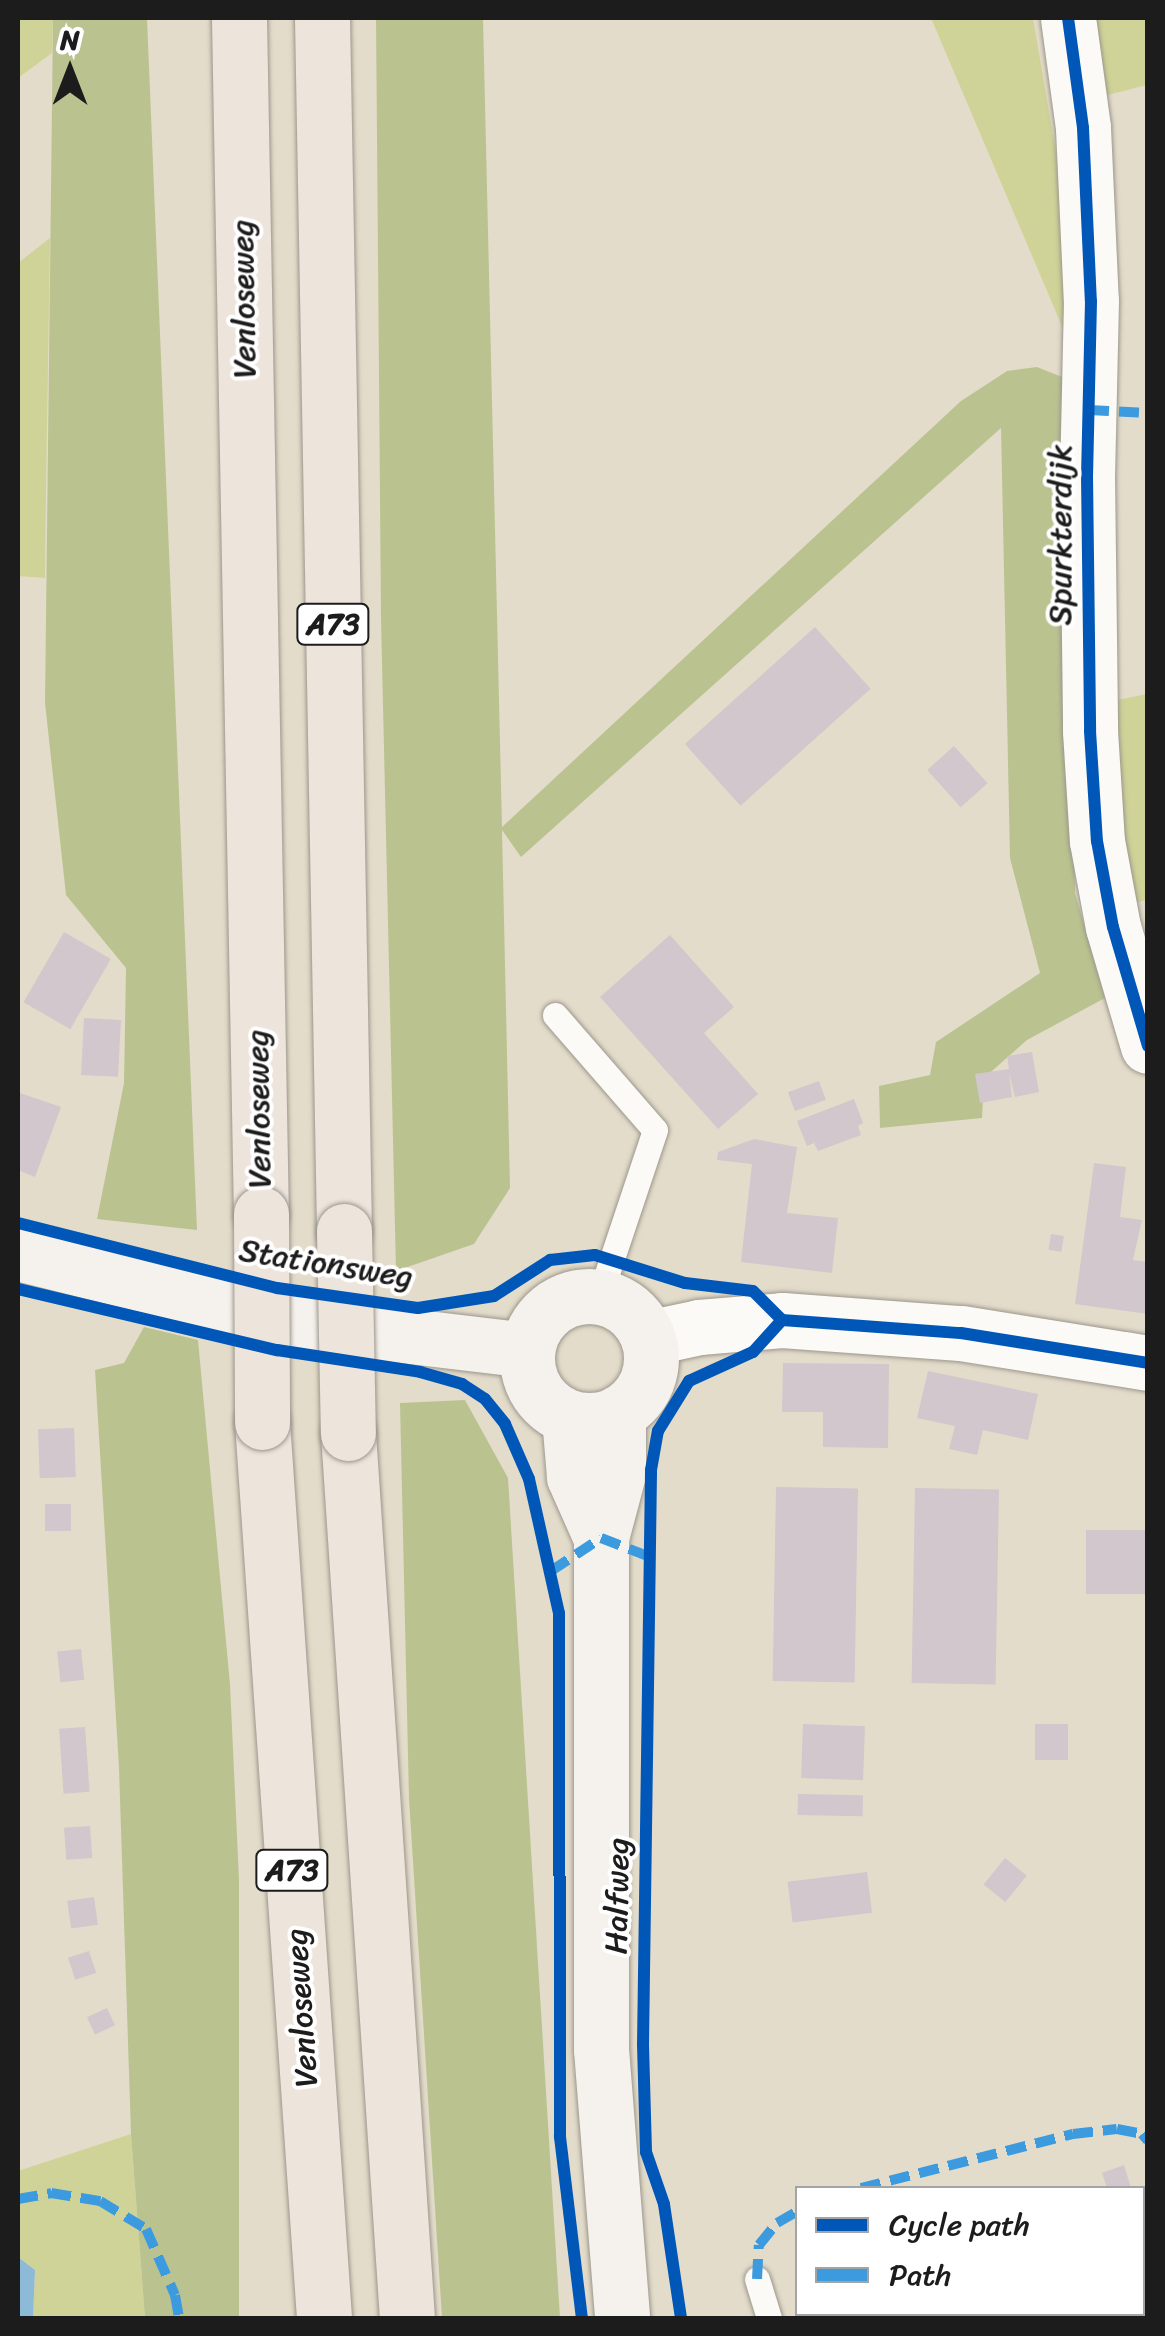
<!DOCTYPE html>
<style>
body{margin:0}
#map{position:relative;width:1165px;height:2336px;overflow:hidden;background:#e4dcca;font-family:Sriracha,sans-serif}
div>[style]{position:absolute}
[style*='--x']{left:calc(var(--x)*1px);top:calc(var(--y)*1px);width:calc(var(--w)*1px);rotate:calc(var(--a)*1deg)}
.green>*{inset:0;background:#d0d397}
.forest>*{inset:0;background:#bac390}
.water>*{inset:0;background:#8cbad7}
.building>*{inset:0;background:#d1c7cc;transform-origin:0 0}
.roads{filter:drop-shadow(0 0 2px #9b978d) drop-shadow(0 0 2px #9b978d)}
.service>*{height:25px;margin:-12.5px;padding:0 12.5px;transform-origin:12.5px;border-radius:12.5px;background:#fbfaf7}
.tertiary>*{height:55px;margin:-27.5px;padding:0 27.5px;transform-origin:27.5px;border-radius:27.5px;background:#fbfaf7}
.secondary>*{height:55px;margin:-27.5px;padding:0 27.5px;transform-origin:27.5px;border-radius:27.5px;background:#f5f1ed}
.secondary>.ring{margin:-27.5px;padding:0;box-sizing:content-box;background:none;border:55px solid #f5f1ed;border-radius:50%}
.motorway>*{height:55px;margin:-27.5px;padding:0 27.5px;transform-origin:27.5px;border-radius:27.5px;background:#ede4dc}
.bridges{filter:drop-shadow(0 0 2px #9b978d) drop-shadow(0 0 2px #9b978d)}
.motorway-bridge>*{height:55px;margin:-27.5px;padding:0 27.5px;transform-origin:27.5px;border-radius:27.5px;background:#ede4dc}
.quiet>*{height:10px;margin-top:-5px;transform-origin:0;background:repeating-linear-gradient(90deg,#3c9bdf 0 20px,transparent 0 30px)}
.cycleway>*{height:12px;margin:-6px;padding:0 6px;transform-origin:6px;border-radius:6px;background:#0057b8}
span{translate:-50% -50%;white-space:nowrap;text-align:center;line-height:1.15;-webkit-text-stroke:8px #fff;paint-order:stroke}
.shield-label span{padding:2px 8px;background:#fff;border:2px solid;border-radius:8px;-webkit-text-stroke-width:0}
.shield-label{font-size:30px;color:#1c1c1c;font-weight:700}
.street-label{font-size:32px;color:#1c1c1c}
.frame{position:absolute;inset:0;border:20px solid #1c1c1c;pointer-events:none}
.legend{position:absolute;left:795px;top:2186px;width:350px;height:130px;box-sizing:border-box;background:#fff;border:2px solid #a4a4a4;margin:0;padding:12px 18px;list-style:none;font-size:30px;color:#1c1c1c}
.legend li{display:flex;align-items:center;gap:20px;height:50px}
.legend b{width:50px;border:2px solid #a4a4a4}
.north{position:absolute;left:20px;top:20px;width:100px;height:100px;-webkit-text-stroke:8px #fff;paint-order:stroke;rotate:0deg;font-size:28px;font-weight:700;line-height:40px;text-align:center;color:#1c1c1c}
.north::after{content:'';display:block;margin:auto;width:35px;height:45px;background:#1c1c1c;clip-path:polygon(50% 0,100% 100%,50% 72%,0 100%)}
</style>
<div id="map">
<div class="green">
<div style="clip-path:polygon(18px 18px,53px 18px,52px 53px,18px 78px)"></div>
<div style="clip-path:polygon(931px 18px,1033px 18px,1064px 200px,1067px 338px)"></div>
<div style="clip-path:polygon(1085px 18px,1147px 18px,1147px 85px,1096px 98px)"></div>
<div style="clip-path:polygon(50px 238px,46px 491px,45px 578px,18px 576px,18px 263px)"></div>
<div style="clip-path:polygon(1147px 694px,1147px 900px,1130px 904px,1119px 868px,1117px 700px)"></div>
<div style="clip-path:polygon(131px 2134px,145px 2318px,33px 2318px,35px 2270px,18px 2257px,18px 2171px)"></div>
</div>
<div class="forest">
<div style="clip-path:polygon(53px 18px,147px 18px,197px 1230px,97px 1219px,124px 1083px,126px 968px,66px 895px,45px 703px)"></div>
<div style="clip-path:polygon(376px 18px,483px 18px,502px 827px,961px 401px,1007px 371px,1037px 367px,1067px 379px,1075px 893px,1105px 998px,1027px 1040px,984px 1078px,982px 1118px,880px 1128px,879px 1086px,930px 1075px,936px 1042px,1040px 973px,1010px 858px,1001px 428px,521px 857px,502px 830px,510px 1188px,474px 1244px,396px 1271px,381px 619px)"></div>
<div style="clip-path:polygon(144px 1327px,198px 1340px,230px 1684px,239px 1880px,239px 2318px,145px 2318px,131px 2134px,119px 1768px,95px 1370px,124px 1363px)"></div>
<div style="clip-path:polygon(465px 1400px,508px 1478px,560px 2318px,442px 2318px,409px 1799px,400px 1403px)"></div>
</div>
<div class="water">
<div style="clip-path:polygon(18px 2257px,35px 2270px,33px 2318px,18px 2318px)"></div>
</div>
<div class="building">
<div style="left:815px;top:627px;width:83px;height:175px;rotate:48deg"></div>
<div style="left:954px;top:746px;width:50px;height:36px;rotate:48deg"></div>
<div style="left:64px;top:932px;width:54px;height:81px;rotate:30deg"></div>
<div style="clip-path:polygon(670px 935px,734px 1007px,704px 1033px,758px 1094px,718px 1129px,600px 997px)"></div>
<div style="left:84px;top:1018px;width:37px;height:57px;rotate:3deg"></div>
<div style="clip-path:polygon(1032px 1052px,1039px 1092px,1015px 1097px,1009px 1073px,1012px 1097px,980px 1103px,975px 1074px,1009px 1069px,1007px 1056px)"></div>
<div style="left:819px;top:1081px;width:20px;height:33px;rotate:70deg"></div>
<div style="clip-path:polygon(20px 1093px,61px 1107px,35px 1177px,18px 1170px)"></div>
<div style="clip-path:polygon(854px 1099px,863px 1123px,858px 1126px,861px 1135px,818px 1151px,814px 1143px,807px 1146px,797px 1121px)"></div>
<div style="clip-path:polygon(754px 1139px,797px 1147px,787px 1213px,838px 1218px,832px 1273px,741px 1262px,752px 1164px,717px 1160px,718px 1152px)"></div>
<div style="clip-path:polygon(1094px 1163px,1126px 1167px,1120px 1217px,1142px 1220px,1133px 1260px,1148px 1262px,1148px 1314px,1075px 1304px)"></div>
<div style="left:1051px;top:1234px;width:13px;height:16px;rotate:9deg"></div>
<div style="clip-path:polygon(783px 1363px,889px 1364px,888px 1448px,823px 1447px,823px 1412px,782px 1412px)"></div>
<div style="clip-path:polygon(928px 1371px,1038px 1394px,1028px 1440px,983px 1430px,977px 1455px,949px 1449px,955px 1426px,917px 1418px)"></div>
<div style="left:74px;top:1428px;width:49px;height:36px;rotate:88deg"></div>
<div style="left:776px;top:1487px;width:82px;height:194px;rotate:1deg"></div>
<div style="left:915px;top:1488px;width:84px;height:195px;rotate:1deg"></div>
<div style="left:45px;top:1504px;width:26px;height:27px"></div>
<div style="left:1148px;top:1530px;width:64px;height:62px;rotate:90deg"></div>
<div style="left:81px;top:1649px;width:31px;height:24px;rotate:84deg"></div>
<div style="left:803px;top:1724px;width:62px;height:54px;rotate:2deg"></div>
<div style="left:1035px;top:1724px;width:33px;height:36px"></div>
<div style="left:85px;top:1727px;width:65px;height:26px;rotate:86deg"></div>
<div style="left:798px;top:1794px;width:65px;height:21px;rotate:1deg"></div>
<div style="left:90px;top:1826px;width:32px;height:26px;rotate:86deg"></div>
<div style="left:1005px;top:1858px;width:28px;height:34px;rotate:39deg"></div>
<div style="left:867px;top:1872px;width:41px;height:80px;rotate:83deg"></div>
<div style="left:94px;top:1897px;width:28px;height:27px;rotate:82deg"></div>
<div style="left:89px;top:1951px;width:23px;height:22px;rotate:72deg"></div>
<div style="left:107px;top:2008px;width:19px;height:22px;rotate:65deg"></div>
<div style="clip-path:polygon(1124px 2165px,1131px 2188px,1107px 2188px,1102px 2173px)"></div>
<div style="left:804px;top:2314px;width:25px;height:4px"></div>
<div style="left:874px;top:2314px;width:24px;height:4px"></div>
</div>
<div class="roads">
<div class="service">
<div style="--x:555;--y:1015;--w:152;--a:49"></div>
<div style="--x:655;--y:1130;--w:176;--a:108.5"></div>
<div style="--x:757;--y:2279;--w:41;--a:72.9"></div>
</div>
<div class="tertiary">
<div style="--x:1068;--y:18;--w:111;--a:82.2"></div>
<div style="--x:1083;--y:128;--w:173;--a:87.4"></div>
<div style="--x:1091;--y:301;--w:174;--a:91.3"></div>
<div style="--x:1087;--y:475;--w:256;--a:89.3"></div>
<div style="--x:1090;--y:731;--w:110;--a:86.4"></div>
<div style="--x:1097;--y:841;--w:87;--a:79.5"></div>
<div style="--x:1113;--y:927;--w:124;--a:73.6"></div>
<div style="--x:648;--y:1338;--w:52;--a:-12.2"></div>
<div style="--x:699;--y:1327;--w:83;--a:-4.8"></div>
<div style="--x:782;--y:1320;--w:179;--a:4.2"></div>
<div style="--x:961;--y:1333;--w:189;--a:9.1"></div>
</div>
<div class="secondary">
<div style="--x:18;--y:1253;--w:283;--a:14.1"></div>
<div style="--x:292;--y:1322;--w:237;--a:6.8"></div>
<div class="ring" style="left:527px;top:1296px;width:69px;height:69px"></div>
<div style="--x:618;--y:1413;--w:61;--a:90"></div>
<div style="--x:618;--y:1474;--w:66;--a:104.9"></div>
<div style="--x:601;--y:1538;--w:511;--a:90"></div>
<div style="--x:601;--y:2049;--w:270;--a:85.5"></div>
<div style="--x:569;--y:1417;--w:60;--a:85.2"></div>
<div style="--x:574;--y:1477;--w:67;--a:66.1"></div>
</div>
<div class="motorway">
<div style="--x:239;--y:18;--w:1196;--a:88.95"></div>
<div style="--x:322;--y:18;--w:1213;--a:88.96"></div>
<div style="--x:262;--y:1422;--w:898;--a:86.04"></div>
<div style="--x:348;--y:1433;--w:887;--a:86.19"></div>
</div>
</div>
<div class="bridges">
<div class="motorway-bridge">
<div style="--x:261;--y:1214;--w:208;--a:89.7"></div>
<div style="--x:344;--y:1231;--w:202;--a:88.9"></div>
</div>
</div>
<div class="quiet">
<div style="--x:1089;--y:410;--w:59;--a:2.9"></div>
<div style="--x:551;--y:1571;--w:60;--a:-33.4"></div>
<div style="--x:601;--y:1538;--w:53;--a:21.2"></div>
<div style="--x:861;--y:2188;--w:219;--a:-14.3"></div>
<div style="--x:1073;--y:2134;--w:44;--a:-6.5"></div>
<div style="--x:1117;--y:2129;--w:25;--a:11"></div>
<div style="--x:1142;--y:2134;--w:9;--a:49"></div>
<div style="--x:18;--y:2199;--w:34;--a:-10"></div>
<div style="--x:51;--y:2193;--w:50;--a:9.3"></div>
<div style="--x:100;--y:2201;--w:54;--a:31.3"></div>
<div style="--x:146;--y:2229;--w:72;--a:66.3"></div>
<div style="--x:175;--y:2295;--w:23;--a:80"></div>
<div style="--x:757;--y:2279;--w:34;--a:-87"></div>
<div style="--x:759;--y:2245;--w:28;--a:-51"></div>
<div style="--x:777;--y:2223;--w:24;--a:-30"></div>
<div style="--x:1142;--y:2298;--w:6;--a:-18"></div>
<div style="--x:1073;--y:2318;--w:17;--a:-13"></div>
</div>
<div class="cycleway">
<div style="--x:1068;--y:18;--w:111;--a:82.2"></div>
<div style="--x:1083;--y:128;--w:173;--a:87.4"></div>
<div style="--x:1091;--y:301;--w:174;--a:91.3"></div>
<div style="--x:1087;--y:475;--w:256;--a:89.3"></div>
<div style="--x:1090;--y:731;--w:110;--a:86.4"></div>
<div style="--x:1097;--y:841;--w:87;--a:79.5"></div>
<div style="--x:1113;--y:927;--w:124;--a:73.6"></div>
<div style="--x:18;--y:1223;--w:267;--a:14.1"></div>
<div style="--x:277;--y:1288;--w:142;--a:8.1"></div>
<div style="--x:418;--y:1308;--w:77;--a:-9"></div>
<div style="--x:494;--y:1296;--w:67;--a:-32.7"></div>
<div style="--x:550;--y:1260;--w:45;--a:-6.3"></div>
<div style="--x:595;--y:1255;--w:94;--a:17.3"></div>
<div style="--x:685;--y:1283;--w:68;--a:6.7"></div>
<div style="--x:753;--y:1291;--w:41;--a:45"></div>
<div style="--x:782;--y:1320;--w:179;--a:4.2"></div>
<div style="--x:961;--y:1333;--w:189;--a:9.1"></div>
<div style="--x:18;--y:1289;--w:266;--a:13.3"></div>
<div style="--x:277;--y:1350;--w:145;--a:8.7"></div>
<div style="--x:420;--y:1372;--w:44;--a:15.9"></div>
<div style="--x:462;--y:1384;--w:27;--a:33"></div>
<div style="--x:485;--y:1399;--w:32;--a:51"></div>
<div style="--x:505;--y:1424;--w:60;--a:66.4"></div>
<div style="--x:529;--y:1479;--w:137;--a:77.4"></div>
<div style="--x:559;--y:1613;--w:524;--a:89.89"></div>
<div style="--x:560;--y:2137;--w:182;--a:83.1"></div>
<div style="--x:681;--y:2318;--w:115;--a:-98.5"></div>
<div style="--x:664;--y:2204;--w:55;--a:-109.1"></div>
<div style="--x:646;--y:2152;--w:107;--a:-91.6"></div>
<div style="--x:643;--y:2045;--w:575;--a:-89.2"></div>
<div style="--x:651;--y:1470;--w:40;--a:-80"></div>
<div style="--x:658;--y:1431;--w:59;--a:-58.2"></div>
<div style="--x:689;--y:1381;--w:70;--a:-24.4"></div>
<div style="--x:753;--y:1352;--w:43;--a:-47.8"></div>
</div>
<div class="shield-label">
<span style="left:333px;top:624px">A73</span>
<span style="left:292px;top:1870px">A73</span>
</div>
<div class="street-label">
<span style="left:244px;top:299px;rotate:-91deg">Venloseweg</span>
<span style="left:1061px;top:535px;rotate:-90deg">Spurkterdijk</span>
<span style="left:259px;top:1109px;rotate:-91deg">Venloseweg</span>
<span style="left:326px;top:1264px;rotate:9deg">Stationsweg</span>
<span style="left:618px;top:1896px;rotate:-89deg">Halfweg</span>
<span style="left:302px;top:2008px;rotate:-94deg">Venloseweg</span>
</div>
<div class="frame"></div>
<ul class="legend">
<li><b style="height:12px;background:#0057b8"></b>Cycle path</li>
<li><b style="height:12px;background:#3c9bdf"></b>Path</li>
</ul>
<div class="north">N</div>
</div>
